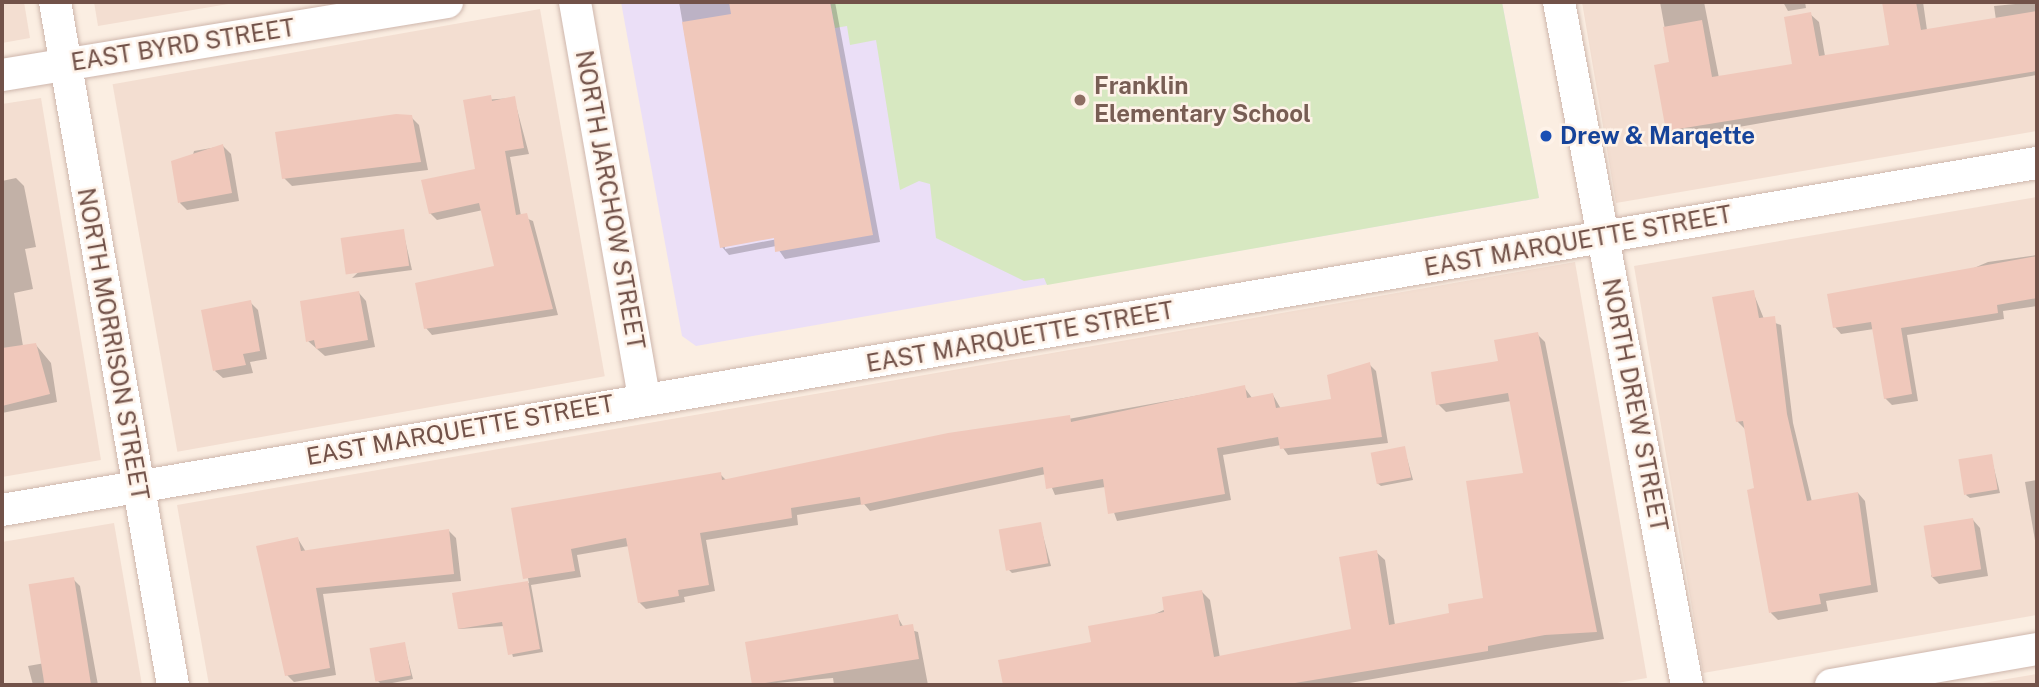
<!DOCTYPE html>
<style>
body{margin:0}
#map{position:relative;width:2039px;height:687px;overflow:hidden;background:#fbeee2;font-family:"Public Sans",sans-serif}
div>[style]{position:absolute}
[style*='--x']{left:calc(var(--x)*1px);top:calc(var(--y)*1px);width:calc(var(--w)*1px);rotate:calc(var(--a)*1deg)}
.residential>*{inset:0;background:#f3ded1;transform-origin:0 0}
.education>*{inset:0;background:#ebdff7}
.green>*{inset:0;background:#d7e8c1}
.shadow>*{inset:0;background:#0003}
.building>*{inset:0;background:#f0c8bb;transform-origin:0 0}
.roads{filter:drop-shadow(0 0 2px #ceb6ac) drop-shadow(0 0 2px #ceb6ac)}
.minor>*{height:32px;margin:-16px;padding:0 16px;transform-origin:16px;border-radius:16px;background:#fff}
.dots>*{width:19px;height:19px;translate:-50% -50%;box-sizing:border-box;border:4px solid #fef2e8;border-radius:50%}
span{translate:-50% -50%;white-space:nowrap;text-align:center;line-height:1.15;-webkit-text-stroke:5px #fef2e8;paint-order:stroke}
.street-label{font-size:24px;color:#725249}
.education-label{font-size:24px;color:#785e54;font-weight:700}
.left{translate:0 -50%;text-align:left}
.transit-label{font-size:24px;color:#164399;font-weight:700}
.frame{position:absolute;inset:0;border:4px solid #725249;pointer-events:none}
</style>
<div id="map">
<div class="residential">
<div style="clip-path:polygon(2px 2px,24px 2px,30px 38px,2px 43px)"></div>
<div style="clip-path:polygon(94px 2px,240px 2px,98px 26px)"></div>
<div style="clip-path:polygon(1582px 2px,2037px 2px,2037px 131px,1616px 203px)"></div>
<div style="left:540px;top:9px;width:373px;height:434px;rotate:80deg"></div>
<div style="clip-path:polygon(41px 98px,101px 460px,2px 477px,2px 104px)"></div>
<div style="clip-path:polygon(2037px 197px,2037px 615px,1703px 673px,1634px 266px)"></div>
<div style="clip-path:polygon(1575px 262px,1647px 678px,1605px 685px,209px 685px,177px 505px)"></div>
<div style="clip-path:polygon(114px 523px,142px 685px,2px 685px,2px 542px)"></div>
<div style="clip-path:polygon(2037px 674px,2037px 685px,1971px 685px)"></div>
</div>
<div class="education">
<div style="clip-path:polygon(621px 2px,1502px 2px,1539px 198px,696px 346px,682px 336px)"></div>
</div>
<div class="green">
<div style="clip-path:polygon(830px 2px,1502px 2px,1539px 198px,1047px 285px,1044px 278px,1024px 281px,936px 238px,930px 184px,919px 181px,900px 190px,876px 40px,850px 45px,847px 26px,835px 28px)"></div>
</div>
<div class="shadow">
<div style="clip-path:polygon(evenodd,679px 2px,835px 2px,880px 242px,785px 259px,776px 246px,729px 255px,722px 247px,679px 2px,782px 235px,783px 238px,725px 249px,725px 245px,782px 235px)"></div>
<div style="clip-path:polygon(1660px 2px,1704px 2px,1719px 78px,1794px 65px,1810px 14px,1819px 22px,1825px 56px,1891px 46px,1884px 2px,1923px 2px,1927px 30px,1996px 20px,1994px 6px,2037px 2px,2037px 75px,1676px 138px,1668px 130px,1671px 63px)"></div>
<div style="clip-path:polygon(1783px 2px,1805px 2px,1806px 8px,1788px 11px)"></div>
<div style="clip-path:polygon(514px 98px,529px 154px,510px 157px,521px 216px,533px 221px,558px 315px,432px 335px,426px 328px,496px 267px,483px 210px,437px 220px,430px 213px,477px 170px,465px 101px)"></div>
<div style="clip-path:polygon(411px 117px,419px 125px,428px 170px,292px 186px,284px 178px)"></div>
<div style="clip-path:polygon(223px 146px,231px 154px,239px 201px,187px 210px,180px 203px,194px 151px)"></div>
<div style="clip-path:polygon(16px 178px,24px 186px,36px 247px,25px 249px,33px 289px,14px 293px,23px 346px,36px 345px,51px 363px,57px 402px,2px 413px,2px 181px)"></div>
<div style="clip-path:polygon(403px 231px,412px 270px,352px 278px)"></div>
<div style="clip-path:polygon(2037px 255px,2037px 306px,2003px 311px,2004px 319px,1907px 335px,1918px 401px,1892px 405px,1885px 398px,1874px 329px,1841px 334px,1835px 327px,1988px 262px)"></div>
<div style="clip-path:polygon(1753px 292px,1764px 319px,1781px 325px,1793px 423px,1812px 502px,1858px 493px,1865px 501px,1878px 592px,1826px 601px,1828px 611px,1778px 620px,1771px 613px,1756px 489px,1745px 429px,1737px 421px)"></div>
<div style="clip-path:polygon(359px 293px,366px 301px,375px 347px,325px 356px,308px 341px)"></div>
<div style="clip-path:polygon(250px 302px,258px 310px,267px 359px,250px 362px,253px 373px,223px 378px,215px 371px)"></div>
<div style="clip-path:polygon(1537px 334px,1545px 342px,1604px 639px,1338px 685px,1005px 685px,1000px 661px,1093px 643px,1202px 592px,1210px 600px,1220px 658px,1353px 630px,1376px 552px,1385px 560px,1395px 625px,1451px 615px,1485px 600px,1525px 474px,1511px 401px,1446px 412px,1438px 404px)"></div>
<div style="clip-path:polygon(1369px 364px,1376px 371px,1388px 443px,1288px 455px,1281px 445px,1223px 455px,1231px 500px,1117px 521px,1105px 487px,1055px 495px,1046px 474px,870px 511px,864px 504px,797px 515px,798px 525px,706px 540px,715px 591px,684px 597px,685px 602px,646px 609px,639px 602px,629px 546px,577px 555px,581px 577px,531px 585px,543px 652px,513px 657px,504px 626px,459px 629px,454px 595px,529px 583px,513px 509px,720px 474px,727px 481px,1244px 387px,1252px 398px,1273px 395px,1281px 409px,1333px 400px)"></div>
<div style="clip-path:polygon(1404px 448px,1413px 480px,1381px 486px,1377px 483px)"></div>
<div style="clip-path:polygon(1991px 456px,2000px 493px,1970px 498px,1966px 495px)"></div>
<div style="clip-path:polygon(2037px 480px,2037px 552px,2025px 482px)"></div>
<div style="clip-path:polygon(1973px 520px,1980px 528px,1988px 576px,1939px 584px,1931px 576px)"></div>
<div style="clip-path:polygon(1040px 524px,1051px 566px,1012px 573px,1008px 569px)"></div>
<div style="clip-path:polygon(449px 531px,456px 538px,461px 581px,323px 594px,336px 675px,294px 682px,287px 675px,298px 539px,306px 552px)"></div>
<div style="clip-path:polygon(73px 579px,80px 586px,98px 685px,33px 685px,28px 666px,45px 663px)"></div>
<div style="clip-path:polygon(897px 616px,904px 628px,918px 632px,928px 685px,834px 685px,833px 678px,754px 685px)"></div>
<div style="clip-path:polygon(404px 644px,413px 679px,382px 685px,378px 681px)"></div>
</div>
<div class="building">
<div style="clip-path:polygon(729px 2px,830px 2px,873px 235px,775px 252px,774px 238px,720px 248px,682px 22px,731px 14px)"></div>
<div style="clip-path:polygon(1882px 2px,1916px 2px,1921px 30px,2037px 11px,2037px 71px,1666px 131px,1654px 65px,1669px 62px,1663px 27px,1702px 20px,1712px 77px,1792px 64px,1784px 17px,1811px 12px,1819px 56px,1889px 45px)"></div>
<div style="clip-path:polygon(491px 95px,492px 101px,515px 96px,524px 148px,505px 151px,516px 215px,527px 213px,553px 309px,424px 329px,415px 283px,494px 266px,479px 203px,429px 214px,421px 180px,475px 169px,463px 100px)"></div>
<div style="clip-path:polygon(396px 114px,412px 115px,421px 162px,282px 179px,275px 132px)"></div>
<div style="clip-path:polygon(223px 144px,232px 193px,178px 203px,171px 161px)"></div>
<div style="left:404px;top:229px;width:37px;height:64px;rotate:82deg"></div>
<div style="clip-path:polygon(2037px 256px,2037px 298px,1997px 305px,1998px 313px,1901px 328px,1912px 394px,1884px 399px,1871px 322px,1833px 328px,1827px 294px)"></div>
<div style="clip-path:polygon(1754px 290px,1759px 318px,1775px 316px,1787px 414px,1807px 501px,1858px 492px,1871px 585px,1819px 594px,1821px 604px,1769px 613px,1747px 490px,1754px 488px,1743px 421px,1736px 422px,1712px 297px)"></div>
<div style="clip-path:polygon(359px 291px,368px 340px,316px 349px,314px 340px,306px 342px,300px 301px)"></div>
<div style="clip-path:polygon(251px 300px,260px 351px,243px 354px,246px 365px,213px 371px,201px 310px)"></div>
<div style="clip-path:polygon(1538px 332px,1597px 632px,1545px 635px,1488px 646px,1488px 651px,1283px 685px,1003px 685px,998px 660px,1091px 642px,1088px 626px,1164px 612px,1162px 597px,1202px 590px,1214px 657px,1351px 629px,1339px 557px,1377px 550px,1389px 625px,1449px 613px,1448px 604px,1483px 598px,1466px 481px,1523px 473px,1508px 393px,1436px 405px,1431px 372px,1498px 361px,1494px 340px)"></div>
<div style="clip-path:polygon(36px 343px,50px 394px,2px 406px,2px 348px)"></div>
<div style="clip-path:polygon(1370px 362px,1382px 437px,1280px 449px,1278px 437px,1217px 448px,1225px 494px,1108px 514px,1103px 479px,1046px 489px,1043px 467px,861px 505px,860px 497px,791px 508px,792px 518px,700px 533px,709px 585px,678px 590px,679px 596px,638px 603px,626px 538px,571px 549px,575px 571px,523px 579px,511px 508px,721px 472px,722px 480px,948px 433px,1070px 415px,1071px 422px,1245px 385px,1247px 398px,1273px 393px,1276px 408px,1331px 399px,1327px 375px)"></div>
<div style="left:1405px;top:446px;width:32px;height:35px;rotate:79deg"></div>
<div style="left:1992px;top:454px;width:36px;height:34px;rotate:81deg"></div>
<div style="left:1973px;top:518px;width:52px;height:50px;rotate:81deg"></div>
<div style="left:1041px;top:522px;width:42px;height:43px;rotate:80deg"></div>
<div style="clip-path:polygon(449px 529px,454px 574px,316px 588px,330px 668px,285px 676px,256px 546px,298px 537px,301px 551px)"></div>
<div style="left:74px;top:577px;width:109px;height:46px;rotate:81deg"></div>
<div style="clip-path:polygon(528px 581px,540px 649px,508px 655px,502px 622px,458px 629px,452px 593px)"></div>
<div style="clip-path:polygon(898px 614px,900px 626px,913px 624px,919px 659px,752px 685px,745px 642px)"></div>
<div style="left:405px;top:642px;width:34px;height:36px;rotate:80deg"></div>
</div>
<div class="roads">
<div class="minor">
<div style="--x:55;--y:2;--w:693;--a:80.2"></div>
<div style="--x:575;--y:2;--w:402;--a:80.1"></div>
<div style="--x:1559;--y:2;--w:695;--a:79.39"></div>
<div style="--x:2;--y:75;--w:451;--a:-9.3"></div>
<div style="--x:2;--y:510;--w:2064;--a:-9.68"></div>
<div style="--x:1831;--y:685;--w:209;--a:-9.9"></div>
</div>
</div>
<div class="dots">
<div style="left:1080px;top:100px;background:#8d6e63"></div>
<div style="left:1546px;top:136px;background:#1a4fb4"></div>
</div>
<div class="street-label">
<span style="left:183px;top:45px;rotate:-9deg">EAST BYRD STREET</span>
<span style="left:610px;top:200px;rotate:80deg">NORTH JARCHOW STREET</span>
<span style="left:1578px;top:241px;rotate:-10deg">EAST MARQUETTE STREET</span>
<span style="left:1020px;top:337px;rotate:-10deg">EAST MARQUETTE STREET</span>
<span style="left:113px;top:344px;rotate:80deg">NORTH MORRISON STREET</span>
<span style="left:1635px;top:405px;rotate:79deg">NORTH DREW STREET</span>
<span style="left:460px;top:430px;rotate:-10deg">EAST MARQUETTE STREET</span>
</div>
<div class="education-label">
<span class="left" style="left:1094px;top:100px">Franklin<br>Elementary School</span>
</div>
<div class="transit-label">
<span class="left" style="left:1560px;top:136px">Drew &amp; Marqette</span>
</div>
<div class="frame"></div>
</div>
